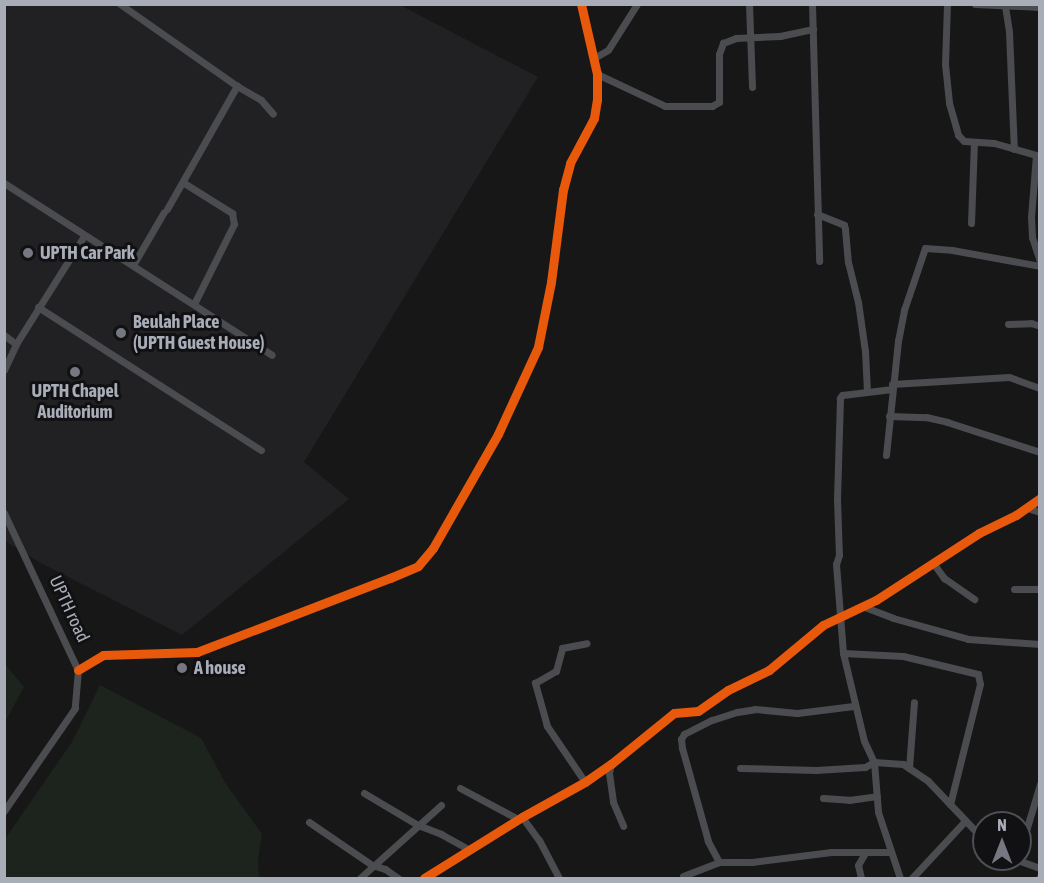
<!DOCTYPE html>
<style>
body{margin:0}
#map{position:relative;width:1044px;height:883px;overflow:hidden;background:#171717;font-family:"Asap Condensed",sans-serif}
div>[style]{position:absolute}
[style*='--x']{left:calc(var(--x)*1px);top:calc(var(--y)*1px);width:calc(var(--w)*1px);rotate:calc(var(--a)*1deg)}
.built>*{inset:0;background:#212123}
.green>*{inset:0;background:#1d241e}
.minor>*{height:7px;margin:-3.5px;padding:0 3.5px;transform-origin:3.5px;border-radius:3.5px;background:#4b4c50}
.cycleway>*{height:9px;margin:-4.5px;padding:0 4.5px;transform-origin:4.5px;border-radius:4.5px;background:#e8590c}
.dots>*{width:16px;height:16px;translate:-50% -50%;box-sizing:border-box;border:3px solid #111113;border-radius:50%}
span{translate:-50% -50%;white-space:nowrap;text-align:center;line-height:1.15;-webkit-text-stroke:6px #111113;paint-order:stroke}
.poi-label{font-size:18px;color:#a8adb8;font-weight:700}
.left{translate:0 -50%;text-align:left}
.street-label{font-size:18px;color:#a8adb8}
.frame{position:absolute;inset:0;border:6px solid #a8adb8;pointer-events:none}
.north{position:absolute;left:972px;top:811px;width:60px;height:60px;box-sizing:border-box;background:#111113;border:2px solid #4d4f55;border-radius:50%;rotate:0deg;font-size:16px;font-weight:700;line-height:24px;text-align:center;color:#a8adb8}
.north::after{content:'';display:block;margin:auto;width:21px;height:27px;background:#757880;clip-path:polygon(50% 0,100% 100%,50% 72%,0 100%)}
</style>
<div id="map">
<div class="built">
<div style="clip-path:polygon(4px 5px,400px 5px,538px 77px,304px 462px,349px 499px,182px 635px,39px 562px,5px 541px)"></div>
</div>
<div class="green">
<div style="clip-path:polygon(5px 664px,24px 687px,5px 722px)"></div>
<div style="clip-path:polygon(100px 685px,201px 738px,226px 784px,262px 834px,258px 859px,259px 878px,8px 878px,5px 874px,5px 839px,72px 742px)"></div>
</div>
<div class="minor">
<div style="--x:120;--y:4;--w:143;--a:35"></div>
<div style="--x:237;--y:86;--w:28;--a:30"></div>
<div style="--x:261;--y:100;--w:18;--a:49"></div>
<div style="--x:749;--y:4;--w:83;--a:87.9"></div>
<div style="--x:812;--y:4;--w:257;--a:88.4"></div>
<div style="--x:947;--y:4;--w:60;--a:91.9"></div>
<div style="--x:945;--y:64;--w:39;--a:84"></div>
<div style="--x:949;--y:103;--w:33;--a:74"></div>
<div style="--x:958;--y:135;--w:8;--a:45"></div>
<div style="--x:964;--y:141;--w:30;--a:4"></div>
<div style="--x:994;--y:143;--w:48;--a:15.8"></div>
<div style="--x:975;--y:4;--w:65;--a:2.6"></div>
<div style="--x:1005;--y:6;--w:26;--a:81"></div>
<div style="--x:1009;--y:32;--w:117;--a:87.6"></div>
<div style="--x:594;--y:58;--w:16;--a:-30"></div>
<div style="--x:608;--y:50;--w:54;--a:-57.8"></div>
<div style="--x:597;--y:74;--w:75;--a:25.2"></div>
<div style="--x:665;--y:106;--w:47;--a:0"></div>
<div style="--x:712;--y:106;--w:8;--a:-30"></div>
<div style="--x:719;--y:102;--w:48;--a:-90"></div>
<div style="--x:719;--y:54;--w:12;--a:-70"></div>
<div style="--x:723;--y:43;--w:14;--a:-21"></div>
<div style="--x:736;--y:38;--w:44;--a:-2.6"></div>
<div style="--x:780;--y:36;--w:34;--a:-12"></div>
<div style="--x:1036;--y:155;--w:62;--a:94.6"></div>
<div style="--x:1031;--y:217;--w:20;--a:87"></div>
<div style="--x:1032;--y:237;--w:25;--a:72"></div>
<div style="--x:4;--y:183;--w:318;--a:32.7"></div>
<div style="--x:184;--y:183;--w:57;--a:32"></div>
<div style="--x:232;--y:213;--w:11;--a:80"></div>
<div style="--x:234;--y:224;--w:89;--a:116.6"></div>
<div style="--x:167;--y:209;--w:142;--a:-60.4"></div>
<div style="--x:817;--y:214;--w:29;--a:22"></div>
<div style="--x:844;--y:225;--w:4;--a:76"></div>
<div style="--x:845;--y:229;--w:33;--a:85"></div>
<div style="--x:848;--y:262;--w:41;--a:76"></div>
<div style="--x:858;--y:302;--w:49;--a:81.9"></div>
<div style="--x:865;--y:351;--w:41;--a:87.2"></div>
<div style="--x:971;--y:223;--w:81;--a:-87.9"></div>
<div style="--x:133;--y:265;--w:61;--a:-59.7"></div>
<div style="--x:38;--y:307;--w:265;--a:32.7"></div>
<div style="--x:1008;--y:324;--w:23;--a:-2"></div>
<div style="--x:1031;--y:323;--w:9;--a:18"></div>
<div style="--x:4;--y:335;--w:15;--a:37"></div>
<div style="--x:4;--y:370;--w:29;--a:-65"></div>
<div style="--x:16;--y:344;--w:128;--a:-57.8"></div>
<div style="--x:892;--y:384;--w:117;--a:-3.4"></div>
<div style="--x:1009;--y:377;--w:33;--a:20"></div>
<div style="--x:892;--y:389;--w:50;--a:173.2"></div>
<div style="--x:842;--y:395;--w:4;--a:124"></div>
<div style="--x:840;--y:398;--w:101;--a:91.7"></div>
<div style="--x:837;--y:499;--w:56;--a:88"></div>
<div style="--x:839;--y:555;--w:9;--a:108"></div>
<div style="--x:836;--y:564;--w:89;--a:85.5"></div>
<div style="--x:843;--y:653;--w:90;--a:76.6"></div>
<div style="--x:864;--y:741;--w:23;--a:65"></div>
<div style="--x:874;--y:762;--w:50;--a:85.4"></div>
<div style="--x:878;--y:812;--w:70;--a:71.6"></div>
<div style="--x:889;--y:416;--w:37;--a:2"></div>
<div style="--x:926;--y:417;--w:22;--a:13"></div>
<div style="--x:947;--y:422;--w:98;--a:17.9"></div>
<div style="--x:886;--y:455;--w:115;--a:-84"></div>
<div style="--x:898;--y:341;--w:32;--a:-79"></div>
<div style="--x:904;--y:310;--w:65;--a:-71.3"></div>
<div style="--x:925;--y:248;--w:27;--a:4"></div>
<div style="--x:952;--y:250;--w:89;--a:10.3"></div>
<div style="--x:1027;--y:508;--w:14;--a:17"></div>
<div style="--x:4;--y:513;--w:174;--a:64.8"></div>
<div style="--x:78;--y:670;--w:38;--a:95"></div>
<div style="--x:75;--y:708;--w:125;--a:124.6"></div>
<div style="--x:933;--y:563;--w:19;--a:54"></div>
<div style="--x:944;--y:578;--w:37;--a:35"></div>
<div style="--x:1014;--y:589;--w:26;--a:0"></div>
<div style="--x:862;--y:606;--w:33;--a:21"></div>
<div style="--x:893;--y:618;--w:78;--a:15.6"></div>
<div style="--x:968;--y:639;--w:72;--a:4"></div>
<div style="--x:843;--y:653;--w:60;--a:2.9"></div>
<div style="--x:903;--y:656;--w:77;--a:13.5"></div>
<div style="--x:978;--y:674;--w:10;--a:79"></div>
<div style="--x:980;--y:684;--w:124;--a:104"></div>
<div style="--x:78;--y:670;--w:29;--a:-31"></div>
<div style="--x:103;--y:655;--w:94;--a:-1.8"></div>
<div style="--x:197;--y:652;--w:207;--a:-21"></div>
<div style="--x:390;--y:578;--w:30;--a:-23"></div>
<div style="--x:418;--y:566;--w:23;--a:-50"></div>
<div style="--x:433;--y:548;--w:131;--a:-60.3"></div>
<div style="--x:498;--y:434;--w:96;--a:-65.3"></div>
<div style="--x:538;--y:347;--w:66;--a:-78.7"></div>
<div style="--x:551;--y:282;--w:93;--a:-82.6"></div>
<div style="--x:563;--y:190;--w:28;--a:-75"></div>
<div style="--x:570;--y:163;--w:51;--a:-61.9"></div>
<div style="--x:594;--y:118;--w:18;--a:-81"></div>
<div style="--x:597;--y:100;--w:26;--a:-90"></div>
<div style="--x:597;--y:74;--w:72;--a:-102.9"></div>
<div style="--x:611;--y:764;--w:9;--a:103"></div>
<div style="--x:609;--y:773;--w:29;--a:82"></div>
<div style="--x:613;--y:802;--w:26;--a:67"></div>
<div style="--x:740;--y:768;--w:76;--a:1.5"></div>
<div style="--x:816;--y:770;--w:49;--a:-3.5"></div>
<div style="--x:865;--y:767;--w:10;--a:-29"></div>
<div style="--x:874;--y:762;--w:29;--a:4"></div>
<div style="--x:903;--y:764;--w:30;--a:34"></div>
<div style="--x:928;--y:781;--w:81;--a:46.5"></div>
<div style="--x:909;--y:768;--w:66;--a:-85.7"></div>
<div style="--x:585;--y:782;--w:68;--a:-124.2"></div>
<div style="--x:547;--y:726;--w:45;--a:-105.6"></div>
<div style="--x:535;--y:683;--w:24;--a:-30"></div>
<div style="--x:556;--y:671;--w:24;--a:-75"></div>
<div style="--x:562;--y:648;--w:25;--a:-11"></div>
<div style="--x:460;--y:788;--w:66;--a:28.1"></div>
<div style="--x:364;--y:793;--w:63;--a:30.7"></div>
<div style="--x:418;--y:825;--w:25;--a:21"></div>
<div style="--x:441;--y:834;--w:33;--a:29"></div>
<div style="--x:823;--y:798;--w:26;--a:4"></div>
<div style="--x:849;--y:800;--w:28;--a:-8"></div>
<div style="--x:522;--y:817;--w:29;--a:54"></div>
<div style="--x:539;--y:840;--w:43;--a:62.2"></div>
<div style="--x:309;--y:822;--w:76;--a:34.3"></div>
<div style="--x:372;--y:865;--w:14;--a:17"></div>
<div style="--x:385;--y:869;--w:16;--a:35"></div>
<div style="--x:1020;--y:851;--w:70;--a:-73.4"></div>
<div style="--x:1015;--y:859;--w:27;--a:20"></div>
<div style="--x:719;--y:862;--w:24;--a:-118"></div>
<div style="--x:708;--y:841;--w:97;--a:-105.6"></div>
<div style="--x:682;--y:748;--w:9;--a:-96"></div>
<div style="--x:681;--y:739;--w:6;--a:-59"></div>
<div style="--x:684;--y:734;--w:31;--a:-27"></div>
<div style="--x:712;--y:720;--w:26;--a:-18"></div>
<div style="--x:737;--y:712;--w:18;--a:-9"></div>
<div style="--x:755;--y:709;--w:42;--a:5.4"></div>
<div style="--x:797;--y:713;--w:57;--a:-7"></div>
<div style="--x:683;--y:876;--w:39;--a:-21"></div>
<div style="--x:719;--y:862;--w:33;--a:0"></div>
<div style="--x:752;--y:862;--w:80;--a:-7.2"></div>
<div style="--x:831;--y:852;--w:59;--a:0"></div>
<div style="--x:360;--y:878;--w:109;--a:-42"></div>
<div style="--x:424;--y:878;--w:115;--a:-31.9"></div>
<div style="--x:522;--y:817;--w:72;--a:-29.1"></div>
<div style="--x:585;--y:782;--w:32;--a:-35"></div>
<div style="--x:611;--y:764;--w:81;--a:-39"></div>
<div style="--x:674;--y:713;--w:24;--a:-5"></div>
<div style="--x:698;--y:711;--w:37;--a:-35"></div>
<div style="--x:728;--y:690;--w:46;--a:-26"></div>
<div style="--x:769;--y:670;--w:70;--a:-39.8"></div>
<div style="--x:823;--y:625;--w:59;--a:-25.3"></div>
<div style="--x:876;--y:600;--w:123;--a:-33"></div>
<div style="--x:979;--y:533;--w:41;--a:-25.9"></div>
<div style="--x:1016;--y:515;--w:29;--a:-35"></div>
<div style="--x:861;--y:878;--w:13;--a:-103"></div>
<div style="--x:858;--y:865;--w:14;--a:-60"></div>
<div style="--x:912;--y:878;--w:78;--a:-47.1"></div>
<div style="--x:1039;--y:878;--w:1;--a:0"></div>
</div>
<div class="cycleway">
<div style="--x:78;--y:670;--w:29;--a:-31"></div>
<div style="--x:103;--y:655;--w:94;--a:-1.8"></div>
<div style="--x:197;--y:652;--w:207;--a:-21"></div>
<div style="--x:390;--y:578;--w:30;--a:-23"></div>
<div style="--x:418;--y:566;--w:23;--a:-50"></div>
<div style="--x:433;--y:548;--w:131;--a:-60.3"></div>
<div style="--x:498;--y:434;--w:96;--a:-65.3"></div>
<div style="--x:538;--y:347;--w:66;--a:-78.7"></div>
<div style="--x:551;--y:282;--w:93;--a:-82.6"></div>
<div style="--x:563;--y:190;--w:28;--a:-75"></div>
<div style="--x:570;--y:163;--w:51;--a:-61.9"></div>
<div style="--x:594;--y:118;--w:18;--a:-81"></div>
<div style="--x:597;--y:100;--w:26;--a:-90"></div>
<div style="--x:597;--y:74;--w:72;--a:-102.9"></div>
<div style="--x:424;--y:878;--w:115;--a:-31.9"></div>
<div style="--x:522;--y:817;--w:72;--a:-29.1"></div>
<div style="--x:585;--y:782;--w:32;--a:-35"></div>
<div style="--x:611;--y:764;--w:81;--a:-39"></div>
<div style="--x:674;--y:713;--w:24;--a:-5"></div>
<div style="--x:698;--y:711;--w:37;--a:-35"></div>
<div style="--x:728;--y:690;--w:46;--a:-26"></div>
<div style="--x:769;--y:670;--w:70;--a:-39.8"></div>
<div style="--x:823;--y:625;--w:59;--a:-25.3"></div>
<div style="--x:876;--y:600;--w:123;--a:-33"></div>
<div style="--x:979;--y:533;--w:41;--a:-25.9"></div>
<div style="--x:1016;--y:515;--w:29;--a:-35"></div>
</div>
<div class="dots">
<div style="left:28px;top:253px;background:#757880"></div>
<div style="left:121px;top:333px;background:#757880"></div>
<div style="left:75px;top:372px;background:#757880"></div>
<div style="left:182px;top:668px;background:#757880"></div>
</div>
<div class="poi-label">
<span class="left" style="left:40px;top:253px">UPTH Car Park</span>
<span class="left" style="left:133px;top:333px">Beulah Place<br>(UPTH Guest House)</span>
<span style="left:75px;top:402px">UPTH Chapel<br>Auditorium</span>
<span class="left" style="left:194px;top:668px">A house</span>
</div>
<div class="street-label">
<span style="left:69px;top:609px;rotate:65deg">UPTH road</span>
</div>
<div class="frame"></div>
<div class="north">N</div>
</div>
